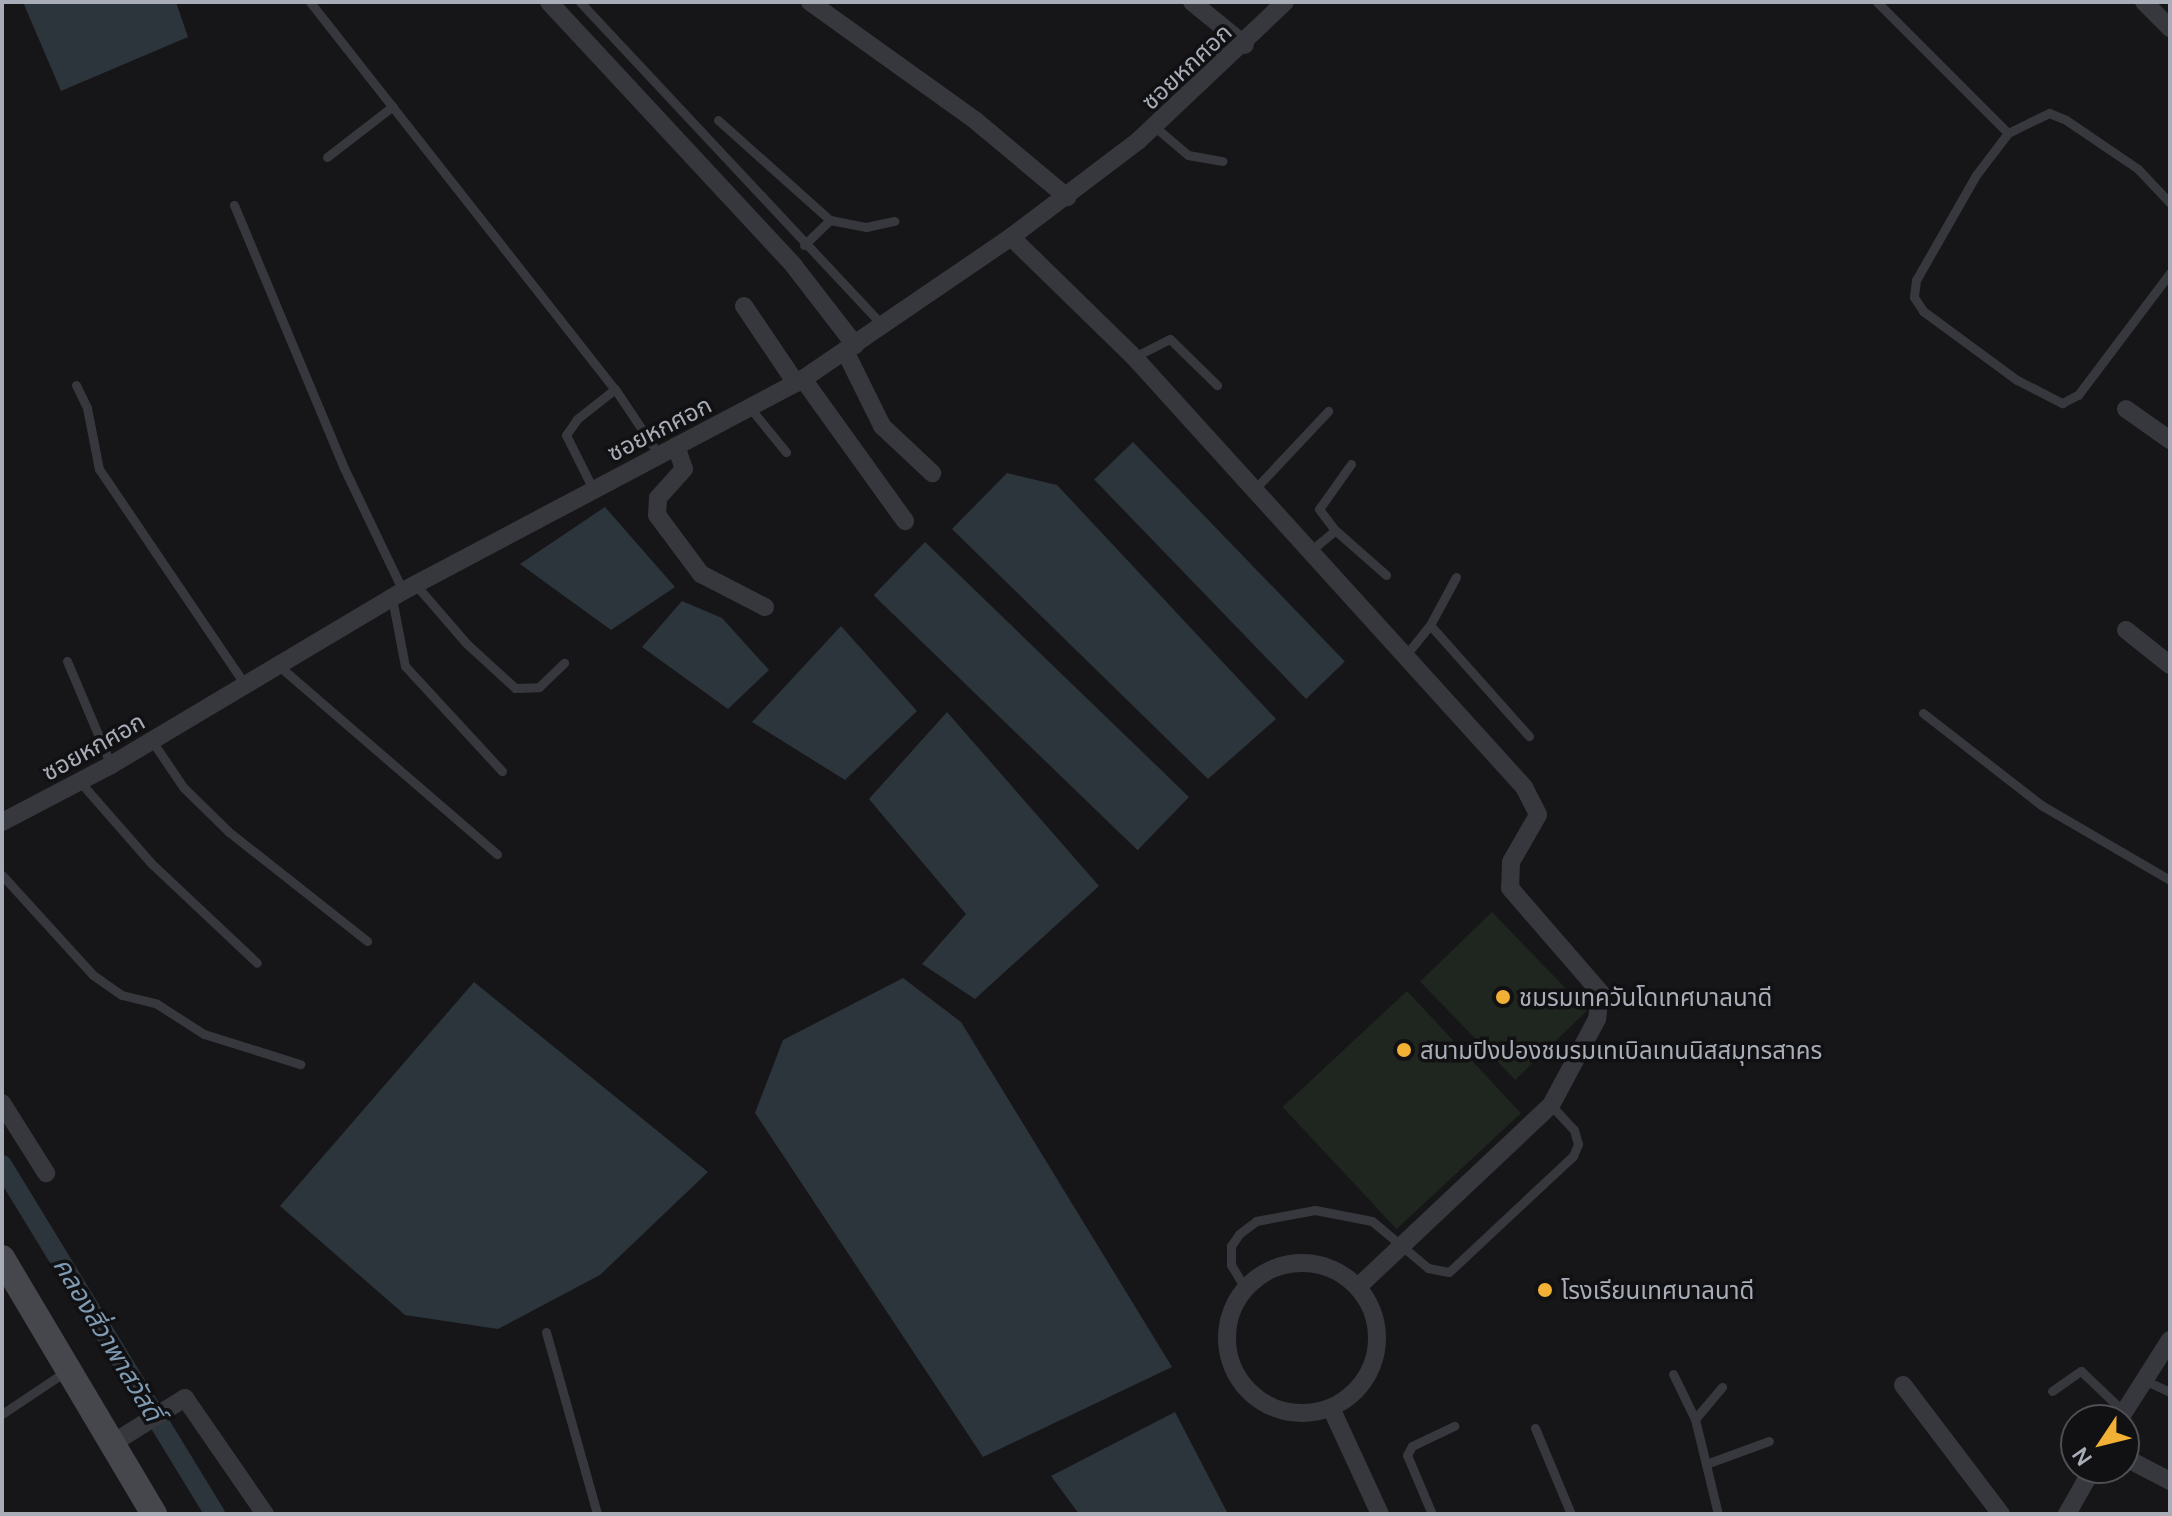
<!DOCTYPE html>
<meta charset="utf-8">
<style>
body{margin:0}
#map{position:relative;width:2172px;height:1516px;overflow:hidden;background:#161618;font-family:Manrope,"Noto Sans Thai",sans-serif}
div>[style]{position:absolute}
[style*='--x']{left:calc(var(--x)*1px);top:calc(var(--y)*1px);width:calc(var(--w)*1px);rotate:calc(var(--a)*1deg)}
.green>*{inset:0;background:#1e261f;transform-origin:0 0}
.water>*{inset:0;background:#2c353c;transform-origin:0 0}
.canal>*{height:20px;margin:-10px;padding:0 10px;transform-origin:10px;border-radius:10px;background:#2c353c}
.lane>*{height:9px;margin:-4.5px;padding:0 4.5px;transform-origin:4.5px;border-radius:4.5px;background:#37383d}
.street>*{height:18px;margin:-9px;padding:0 9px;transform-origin:9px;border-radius:9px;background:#37383d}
.street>.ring{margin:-9px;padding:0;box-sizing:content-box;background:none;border:18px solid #37383d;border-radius:50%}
.secondary>*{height:26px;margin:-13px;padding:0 13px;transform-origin:13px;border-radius:13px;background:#45474d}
.dots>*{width:22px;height:22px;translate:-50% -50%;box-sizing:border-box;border:4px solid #111113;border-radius:50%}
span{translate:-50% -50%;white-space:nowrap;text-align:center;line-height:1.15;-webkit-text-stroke:7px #111113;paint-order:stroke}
.street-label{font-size:24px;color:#a8adb8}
.poi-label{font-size:24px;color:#a8adb8}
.left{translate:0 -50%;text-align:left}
.water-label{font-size:26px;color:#7f9bb3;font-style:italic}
.frame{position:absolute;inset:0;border:4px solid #a8adb8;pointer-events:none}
.north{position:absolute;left:2060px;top:1404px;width:80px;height:80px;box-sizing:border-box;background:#111113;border:2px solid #4d4f55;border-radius:50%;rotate:235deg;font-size:22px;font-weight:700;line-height:32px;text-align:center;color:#a8adb8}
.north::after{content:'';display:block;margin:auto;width:28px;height:36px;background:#f2b134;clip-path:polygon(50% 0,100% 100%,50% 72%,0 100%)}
</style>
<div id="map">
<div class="green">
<div style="left:1492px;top:912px;width:137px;height:100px;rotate:46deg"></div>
<div style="left:1407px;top:991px;width:167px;height:170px;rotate:47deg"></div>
</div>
<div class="water">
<div style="clip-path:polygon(23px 2px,176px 2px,188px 37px,61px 91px)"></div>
<div style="left:1133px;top:442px;width:305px;height:54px;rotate:46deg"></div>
<div style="clip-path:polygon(1007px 473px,1057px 485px,1276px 719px,1208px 779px,952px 529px)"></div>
<div style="clip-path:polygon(605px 507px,675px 587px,611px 630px,520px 564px)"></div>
<div style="left:925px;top:542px;width:367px;height:74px;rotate:44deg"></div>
<div style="clip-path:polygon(682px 601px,722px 618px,769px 670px,728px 709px,642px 647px)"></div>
<div style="clip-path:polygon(841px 626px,917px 711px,845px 780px,752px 722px)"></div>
<div style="clip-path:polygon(947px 712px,1099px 886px,975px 999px,922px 964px,966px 914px,869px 799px)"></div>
<div style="clip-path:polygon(903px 978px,961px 1022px,1172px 1367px,983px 1457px,755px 1113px,783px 1040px)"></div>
<div style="clip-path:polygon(474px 982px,708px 1172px,600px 1275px,498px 1329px,405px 1315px,280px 1206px)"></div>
<div style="clip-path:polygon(1175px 1412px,1228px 1514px,1079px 1514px,1051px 1476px)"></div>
</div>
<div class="canal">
<div style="--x:2;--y:1165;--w:409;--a:58.6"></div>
</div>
<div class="lane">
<div style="--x:310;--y:2;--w:493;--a:51.8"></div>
<div style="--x:615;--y:389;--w:79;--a:56.3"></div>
<div style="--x:580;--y:2;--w:445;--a:46.9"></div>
<div style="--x:1877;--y:2;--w:185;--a:45"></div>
<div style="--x:2008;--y:133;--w:53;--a:127.3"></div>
<div style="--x:1976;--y:175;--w:121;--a:119.7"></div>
<div style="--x:1916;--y:280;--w:17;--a:97"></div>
<div style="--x:1914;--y:297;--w:17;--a:57"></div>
<div style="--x:1923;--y:311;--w:117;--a:36.3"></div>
<div style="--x:2017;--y:380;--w:51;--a:27.1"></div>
<div style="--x:2062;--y:403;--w:18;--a:-27"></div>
<div style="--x:2078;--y:395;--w:153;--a:-53"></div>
<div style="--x:718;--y:120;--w:150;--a:41.8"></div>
<div style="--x:830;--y:220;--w:37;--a:11"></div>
<div style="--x:866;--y:227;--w:29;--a:-12"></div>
<div style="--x:1155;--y:127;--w:43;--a:40.3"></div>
<div style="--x:1188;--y:155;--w:35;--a:10"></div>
<div style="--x:2008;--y:133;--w:46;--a:-26"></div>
<div style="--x:2049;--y:113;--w:18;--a:22"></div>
<div style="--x:2066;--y:120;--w:87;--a:34.2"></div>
<div style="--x:2138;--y:169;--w:47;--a:46.7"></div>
<div style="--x:327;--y:157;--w:83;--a:-37.7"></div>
<div style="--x:234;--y:205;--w:285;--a:67.3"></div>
<div style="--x:344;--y:468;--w:136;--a:64.4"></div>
<div style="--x:804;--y:245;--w:36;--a:-44"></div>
<div style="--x:1134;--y:357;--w:40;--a:-26.6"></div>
<div style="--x:1170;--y:339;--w:66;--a:44.4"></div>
<div style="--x:76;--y:385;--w:25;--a:64"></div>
<div style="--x:87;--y:408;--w:62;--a:78.9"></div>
<div style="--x:99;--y:469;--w:261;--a:55.9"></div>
<div style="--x:750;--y:408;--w:57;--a:50.7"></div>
<div style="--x:1351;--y:464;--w:55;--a:125.4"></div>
<div style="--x:1319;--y:509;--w:26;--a:53"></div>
<div style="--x:1335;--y:530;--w:68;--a:41.4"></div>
<div style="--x:593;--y:489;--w:60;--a:-116.6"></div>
<div style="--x:566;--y:435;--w:19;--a:-55"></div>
<div style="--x:577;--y:419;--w:48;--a:-38.3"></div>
<div style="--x:1253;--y:491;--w:110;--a:-46.8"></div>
<div style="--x:1308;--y:553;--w:35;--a:-40"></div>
<div style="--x:1456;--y:577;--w:55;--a:118.4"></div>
<div style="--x:1430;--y:625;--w:149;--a:48.3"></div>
<div style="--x:415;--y:584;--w:79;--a:49.1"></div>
<div style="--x:467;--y:644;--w:65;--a:42.5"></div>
<div style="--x:515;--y:688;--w:24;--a:-2"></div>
<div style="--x:539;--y:687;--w:35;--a:-44"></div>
<div style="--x:392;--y:598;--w:69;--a:79.2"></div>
<div style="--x:405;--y:666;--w:143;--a:47.3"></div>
<div style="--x:1405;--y:656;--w:40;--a:-51"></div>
<div style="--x:67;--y:661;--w:113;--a:67.1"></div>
<div style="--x:279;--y:666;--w:288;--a:40.8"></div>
<div style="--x:1923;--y:713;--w:150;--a:37.9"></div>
<div style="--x:2041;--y:805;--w:149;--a:30.2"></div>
<div style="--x:152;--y:741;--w:55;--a:56"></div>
<div style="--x:183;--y:787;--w:64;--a:44.4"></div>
<div style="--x:229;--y:832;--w:176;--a:38.3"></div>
<div style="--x:81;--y:783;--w:108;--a:48.8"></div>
<div style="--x:152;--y:864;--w:144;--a:43.3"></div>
<div style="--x:2;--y:875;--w:135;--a:47.7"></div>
<div style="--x:93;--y:975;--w:35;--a:35"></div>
<div style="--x:122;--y:995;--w:36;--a:14"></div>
<div style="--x:157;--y:1004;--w:56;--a:32.6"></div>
<div style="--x:204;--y:1034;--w:101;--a:17.4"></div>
<div style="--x:1245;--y:1288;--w:27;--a:-121"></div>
<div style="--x:1231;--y:1265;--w:19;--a:-90"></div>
<div style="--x:1231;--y:1246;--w:14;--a:-56"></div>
<div style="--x:1239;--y:1234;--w:21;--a:-37"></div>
<div style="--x:1256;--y:1221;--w:60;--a:-10.6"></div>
<div style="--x:1315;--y:1210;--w:58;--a:10.9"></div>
<div style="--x:1372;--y:1221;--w:73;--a:40"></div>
<div style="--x:1428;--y:1268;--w:21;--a:11"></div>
<div style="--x:1449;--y:1272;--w:170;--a:-43.1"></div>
<div style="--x:1573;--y:1156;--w:13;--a:-67"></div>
<div style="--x:1578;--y:1144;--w:15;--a:-106"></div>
<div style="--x:1574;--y:1130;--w:34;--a:-133"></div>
<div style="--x:546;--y:1332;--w:189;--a:74.3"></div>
<div style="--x:1673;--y:1374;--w:50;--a:63.9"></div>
<div style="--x:1695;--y:1419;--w:98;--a:76.4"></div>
<div style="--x:2144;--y:1380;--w:29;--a:25"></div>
<div style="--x:2052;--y:1391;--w:35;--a:-35"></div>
<div style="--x:2081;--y:1371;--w:59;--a:43.6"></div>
<div style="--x:2;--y:1414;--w:76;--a:-33.7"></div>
<div style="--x:1695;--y:1419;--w:42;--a:-49.8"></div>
<div style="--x:1535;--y:1428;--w:93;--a:67.3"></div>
<div style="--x:1706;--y:1464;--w:67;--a:-20.1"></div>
<div style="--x:1432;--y:1514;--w:64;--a:-113"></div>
<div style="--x:1407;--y:1455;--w:10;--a:-61"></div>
<div style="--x:1412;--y:1446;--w:47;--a:-25.5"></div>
</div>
<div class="street">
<div style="--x:549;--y:2;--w:360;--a:47.1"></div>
<div style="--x:794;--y:266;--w:100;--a:52.3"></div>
<div style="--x:810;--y:2;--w:204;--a:35.6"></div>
<div style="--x:976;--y:121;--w:119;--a:39.9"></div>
<div style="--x:1192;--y:2;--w:68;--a:39.1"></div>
<div style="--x:2144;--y:2;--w:37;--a:45"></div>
<div style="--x:1011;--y:237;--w:172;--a:44.3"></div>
<div style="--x:1134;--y:357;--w:581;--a:47.79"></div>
<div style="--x:1524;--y:787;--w:31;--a:63"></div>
<div style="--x:1538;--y:815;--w:54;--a:119.9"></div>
<div style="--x:1511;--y:862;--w:26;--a:92"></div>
<div style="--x:1510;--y:888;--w:138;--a:49.1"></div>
<div style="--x:1600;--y:992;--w:27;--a:96"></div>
<div style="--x:1597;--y:1019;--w:98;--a:118.1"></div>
<div style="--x:1551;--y:1105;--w:265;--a:136.7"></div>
<div style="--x:744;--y:306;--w:93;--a:56"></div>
<div style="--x:845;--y:351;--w:84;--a:63.7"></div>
<div style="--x:882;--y:426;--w:69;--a:43.2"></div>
<div style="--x:803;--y:379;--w:175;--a:54.3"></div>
<div style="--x:2126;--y:409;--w:54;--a:35.2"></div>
<div style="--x:676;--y:446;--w:24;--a:71"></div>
<div style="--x:684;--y:469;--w:39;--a:132"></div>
<div style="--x:658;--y:498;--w:17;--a:93"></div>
<div style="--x:657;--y:515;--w:74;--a:53.3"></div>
<div style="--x:701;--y:574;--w:72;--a:27.3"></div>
<div style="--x:2126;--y:630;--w:56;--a:38.5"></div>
<div style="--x:2;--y:822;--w:123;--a:-27.6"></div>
<div style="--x:111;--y:765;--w:340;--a:-30.8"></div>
<div style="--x:403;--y:591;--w:453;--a:-27.9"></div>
<div style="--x:803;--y:379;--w:252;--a:-34.3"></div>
<div style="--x:1011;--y:237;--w:159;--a:-37.1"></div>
<div style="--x:1138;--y:141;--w:202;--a:-43.4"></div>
<div style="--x:2;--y:1103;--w:83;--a:57.8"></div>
<div class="ring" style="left:1227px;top:1263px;width:132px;height:132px"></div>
<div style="--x:1903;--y:1385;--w:162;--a:52.8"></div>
<div style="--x:1331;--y:1408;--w:117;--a:65.2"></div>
<div style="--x:2119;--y:1420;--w:95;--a:-57.5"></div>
<div style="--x:113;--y:1443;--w:85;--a:-32"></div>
<div style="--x:185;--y:1398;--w:141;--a:55.4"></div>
<div style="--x:2124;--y:1457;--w:52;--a:27.6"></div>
<div style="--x:2067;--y:1514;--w:53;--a:-60.5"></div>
</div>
<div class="secondary">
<div style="--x:2;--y:1258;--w:298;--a:59.3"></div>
</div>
<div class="dots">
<div style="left:1503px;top:997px;background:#f2b134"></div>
<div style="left:1404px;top:1050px;background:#f2b134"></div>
<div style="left:1545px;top:1290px;background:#f2b134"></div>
</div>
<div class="street-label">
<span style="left:1186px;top:66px;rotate:-43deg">ซอยหกศอก</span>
<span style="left:659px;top:428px;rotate:-27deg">ซอยหกศอก</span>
<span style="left:93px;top:746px;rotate:-29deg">ซอยหกศอก</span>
</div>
<div class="poi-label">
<span class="left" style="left:1519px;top:997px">ชมรมเทควันโดเทศบาลนาดี</span>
<span class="left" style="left:1420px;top:1050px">สนามปิงปองชมรมเทเบิลเทนนิสสมุทรสาคร</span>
<span class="left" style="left:1561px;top:1290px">โรงเรียนเทศบาลนาดี</span>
</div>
<div class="water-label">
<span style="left:108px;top:1339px;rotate:59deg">คลองสี่วาพาสวัสดิ์</span>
</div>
<div class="frame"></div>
<div class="north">N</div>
</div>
